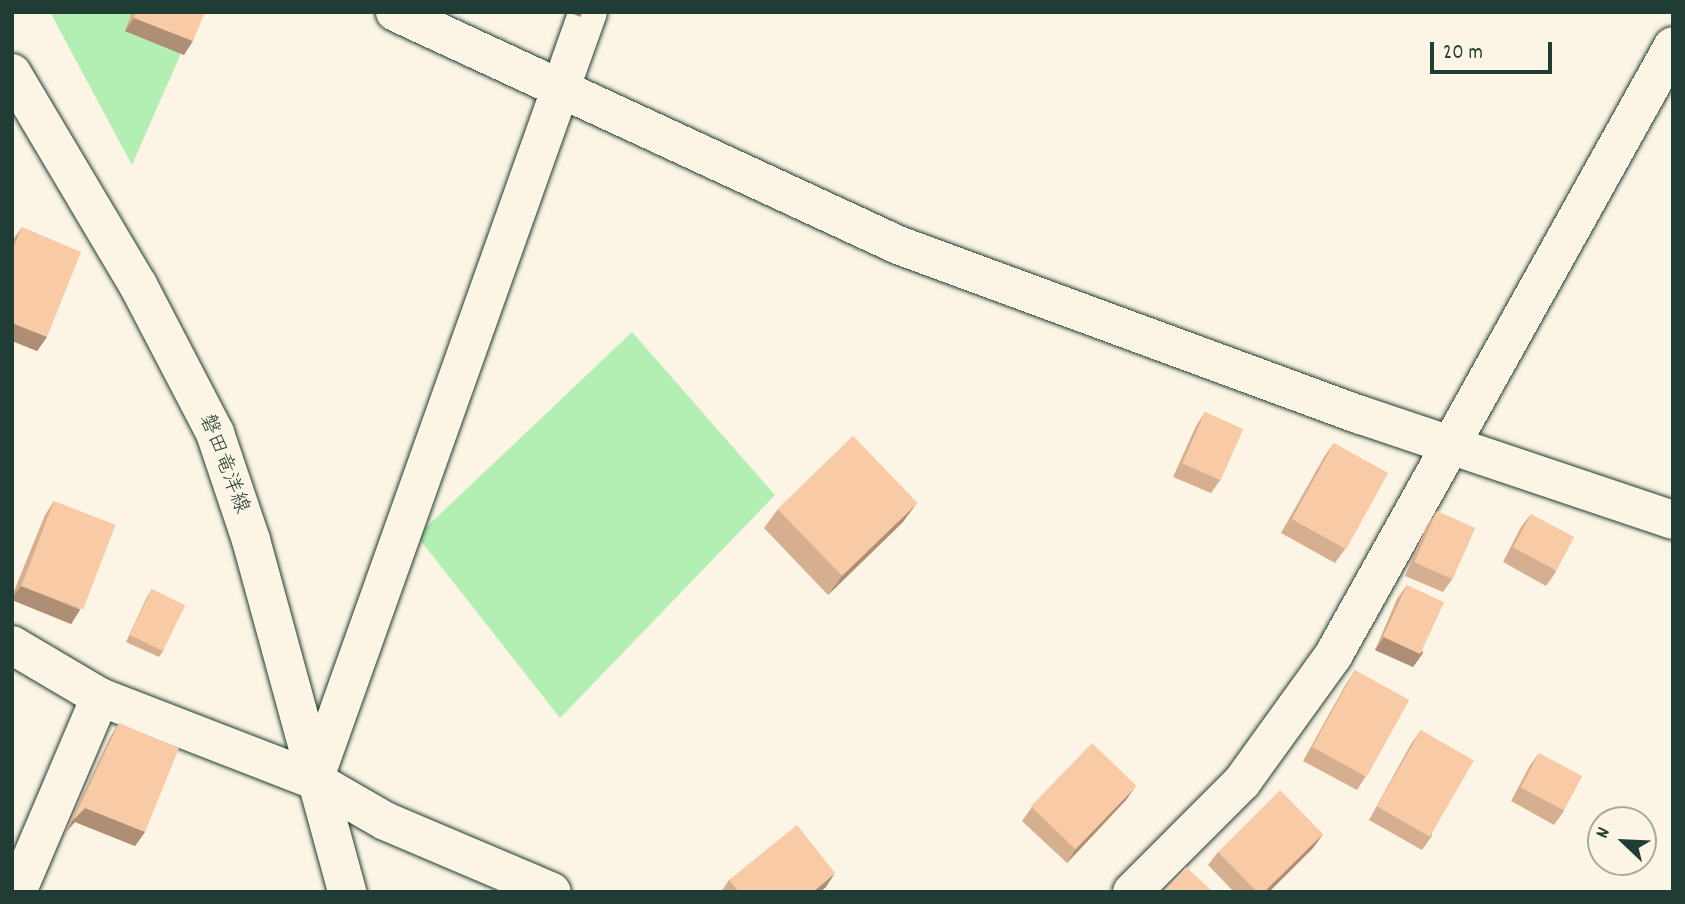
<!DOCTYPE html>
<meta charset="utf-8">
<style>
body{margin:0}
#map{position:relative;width:1685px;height:904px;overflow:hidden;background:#fcf5e5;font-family:Dekko,"Klee One",sans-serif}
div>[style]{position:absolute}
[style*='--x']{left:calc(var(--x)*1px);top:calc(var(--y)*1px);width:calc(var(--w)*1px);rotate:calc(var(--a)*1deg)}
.green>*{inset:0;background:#b3eeb2}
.roads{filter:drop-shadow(0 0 2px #1f3d34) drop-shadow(0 0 2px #1f3d34)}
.minor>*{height:38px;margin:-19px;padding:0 19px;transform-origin:19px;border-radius:19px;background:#fcf5e5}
.major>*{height:38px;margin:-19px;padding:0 19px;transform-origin:19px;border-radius:19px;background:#fcf5e5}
.wall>*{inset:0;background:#d5af8f}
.shaded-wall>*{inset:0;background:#ae8e74}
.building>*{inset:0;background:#f8cba6;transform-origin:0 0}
span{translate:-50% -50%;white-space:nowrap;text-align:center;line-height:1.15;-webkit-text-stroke:7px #fcf5e5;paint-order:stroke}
.street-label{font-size:21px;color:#1f3d34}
.frame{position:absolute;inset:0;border:14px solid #1f3d34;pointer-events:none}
.north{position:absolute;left:1587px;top:806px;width:70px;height:70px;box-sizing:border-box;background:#fcf5e5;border:2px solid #a4ab9e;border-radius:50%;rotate:293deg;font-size:19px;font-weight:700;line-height:28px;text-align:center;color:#1f3d34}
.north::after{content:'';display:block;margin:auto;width:24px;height:32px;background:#1f3d34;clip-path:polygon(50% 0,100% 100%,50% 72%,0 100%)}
.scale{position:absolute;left:1430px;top:42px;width:122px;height:32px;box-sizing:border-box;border:4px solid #1f3d34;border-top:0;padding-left:9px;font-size:21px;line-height:24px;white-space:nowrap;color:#1f3d34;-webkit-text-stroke:5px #fcf5e5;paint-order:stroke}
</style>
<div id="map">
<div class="green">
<div style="clip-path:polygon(50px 12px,199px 12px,132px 165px)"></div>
<div style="clip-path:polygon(632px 332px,775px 495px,560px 718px,417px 536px)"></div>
</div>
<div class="roads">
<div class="minor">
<div style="--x:395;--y:12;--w:554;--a:24.85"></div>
<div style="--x:898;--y:245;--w:493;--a:20.2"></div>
<div style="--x:1361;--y:415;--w:329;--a:18.6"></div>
<div style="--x:12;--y:645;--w:102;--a:30.6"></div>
<div style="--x:100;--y:697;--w:230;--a:21.2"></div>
<div style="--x:314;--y:780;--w:82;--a:30"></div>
<div style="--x:385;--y:821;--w:181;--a:23"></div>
<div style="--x:314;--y:780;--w:815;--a:-70.37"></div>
<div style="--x:17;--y:892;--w:212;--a:-66.9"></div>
<div style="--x:1132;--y:892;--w:156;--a:-45"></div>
<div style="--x:1242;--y:782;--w:155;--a:-54.2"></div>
<div style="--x:1333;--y:656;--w:698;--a:-60.87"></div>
</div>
<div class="major">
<div style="--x:12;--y:73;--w:247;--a:59.3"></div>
<div style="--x:138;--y:285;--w:167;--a:62.5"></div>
<div style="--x:215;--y:433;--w:113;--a:71.4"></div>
<div style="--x:251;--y:540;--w:365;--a:74.7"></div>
</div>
</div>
<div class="wall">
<div style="clip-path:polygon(132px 12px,205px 12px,184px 55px,125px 31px)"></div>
<div style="clip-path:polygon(22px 227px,47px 337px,37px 351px,12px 341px,12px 241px)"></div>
<div style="clip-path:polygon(1205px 412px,1221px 479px,1211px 493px,1173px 477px,1196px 426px)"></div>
<div style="clip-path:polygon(1334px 443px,1345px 549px,1335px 563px,1281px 533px,1324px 457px)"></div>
<div style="clip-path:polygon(54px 501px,80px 610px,71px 624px,12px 600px,12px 596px,45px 515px)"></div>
<div style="clip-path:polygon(778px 509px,903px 522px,828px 595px,764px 528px)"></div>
<div style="clip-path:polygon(1437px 511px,1453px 578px,1443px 592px,1405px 576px,1427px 525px)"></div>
<div style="clip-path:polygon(1531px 514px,1556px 572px,1546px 586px,1503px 562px,1521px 527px)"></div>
<div style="clip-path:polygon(1407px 585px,1423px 653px,1413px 667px,1375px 650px,1397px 599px)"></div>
<div style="clip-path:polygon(152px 589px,164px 650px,159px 657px,126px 642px,147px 597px)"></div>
<div style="clip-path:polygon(1355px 670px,1366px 776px,1357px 790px,1303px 761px,1346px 684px)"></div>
<div style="clip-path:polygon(119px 723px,145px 832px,135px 846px,75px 822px,64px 834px,110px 737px)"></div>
<div style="clip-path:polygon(1421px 730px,1432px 836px,1422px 850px,1369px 820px,1411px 744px)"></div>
<div style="clip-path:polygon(1539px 753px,1564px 811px,1554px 825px,1511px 801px,1529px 767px)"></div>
<div style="clip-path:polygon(1126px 800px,1067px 863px,1022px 821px,1032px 807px)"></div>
<div style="clip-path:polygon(1323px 834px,1313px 848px,1269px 892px,1234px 892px,1208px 865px,1218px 852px)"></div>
<div style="clip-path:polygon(729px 880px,826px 887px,820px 892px,721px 892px)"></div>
</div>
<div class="shaded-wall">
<div style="clip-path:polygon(569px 12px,583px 12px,580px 17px)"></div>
<div style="clip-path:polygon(134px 18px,193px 41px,184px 55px,125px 31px)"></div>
<div style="clip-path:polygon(12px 323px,47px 337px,37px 351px,12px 341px)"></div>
<div style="clip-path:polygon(917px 503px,903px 522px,828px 595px,842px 576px)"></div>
<div style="clip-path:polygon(21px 586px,80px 610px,71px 624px,12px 600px,12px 598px)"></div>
<div style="clip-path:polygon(1384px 637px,1423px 653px,1413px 667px,1375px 650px)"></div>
<div style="clip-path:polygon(1136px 786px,1126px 800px,1067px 863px,1076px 849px)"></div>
<div style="clip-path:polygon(85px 808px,145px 832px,135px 846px,75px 822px,64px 834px,73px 820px)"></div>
<div style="clip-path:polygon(1323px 834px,1313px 848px,1269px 892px,1264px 892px)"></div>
<div style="clip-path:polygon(835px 873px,826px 887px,820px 892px,813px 892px)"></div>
</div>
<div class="building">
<div style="clip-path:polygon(136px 12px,205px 12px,193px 41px,134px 18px)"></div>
<div style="clip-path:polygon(22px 227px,81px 252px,47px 337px,12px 323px,12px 250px)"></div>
<div style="left:1205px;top:412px;width:42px;height:56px;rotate:24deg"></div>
<div style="left:853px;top:436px;width:93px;height:105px;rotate:46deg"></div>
<div style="left:1334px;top:443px;width:62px;height:87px;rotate:29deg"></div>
<div style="left:54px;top:501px;width:66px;height:91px;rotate:21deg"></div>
<div style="left:1437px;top:511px;width:42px;height:56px;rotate:24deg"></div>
<div style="left:1531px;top:514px;width:49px;height:38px;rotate:28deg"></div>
<div style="left:1407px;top:585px;width:41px;height:57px;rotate:25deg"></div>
<div style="left:152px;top:589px;width:37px;height:51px;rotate:26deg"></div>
<div style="left:1355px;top:670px;width:62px;height:88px;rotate:29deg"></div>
<div style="clip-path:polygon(119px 723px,179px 748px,145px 832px,85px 808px,73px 820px)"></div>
<div style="left:1421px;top:730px;width:61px;height:88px;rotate:30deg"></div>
<div style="left:1092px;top:743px;width:62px;height:88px;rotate:44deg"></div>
<div style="left:1539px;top:753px;width:49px;height:39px;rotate:28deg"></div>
<div style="clip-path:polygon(1280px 790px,1323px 834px,1264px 892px,1257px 892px,1218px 852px)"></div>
<div style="clip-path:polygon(797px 825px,835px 873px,813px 892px,739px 892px,729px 880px)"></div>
<div style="clip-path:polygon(1186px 867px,1213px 892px,1164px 892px)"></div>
</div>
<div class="street-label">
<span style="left:223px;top:464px;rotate:69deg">磐田竜洋線</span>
</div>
<div class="frame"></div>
<div class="north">N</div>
<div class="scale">20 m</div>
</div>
